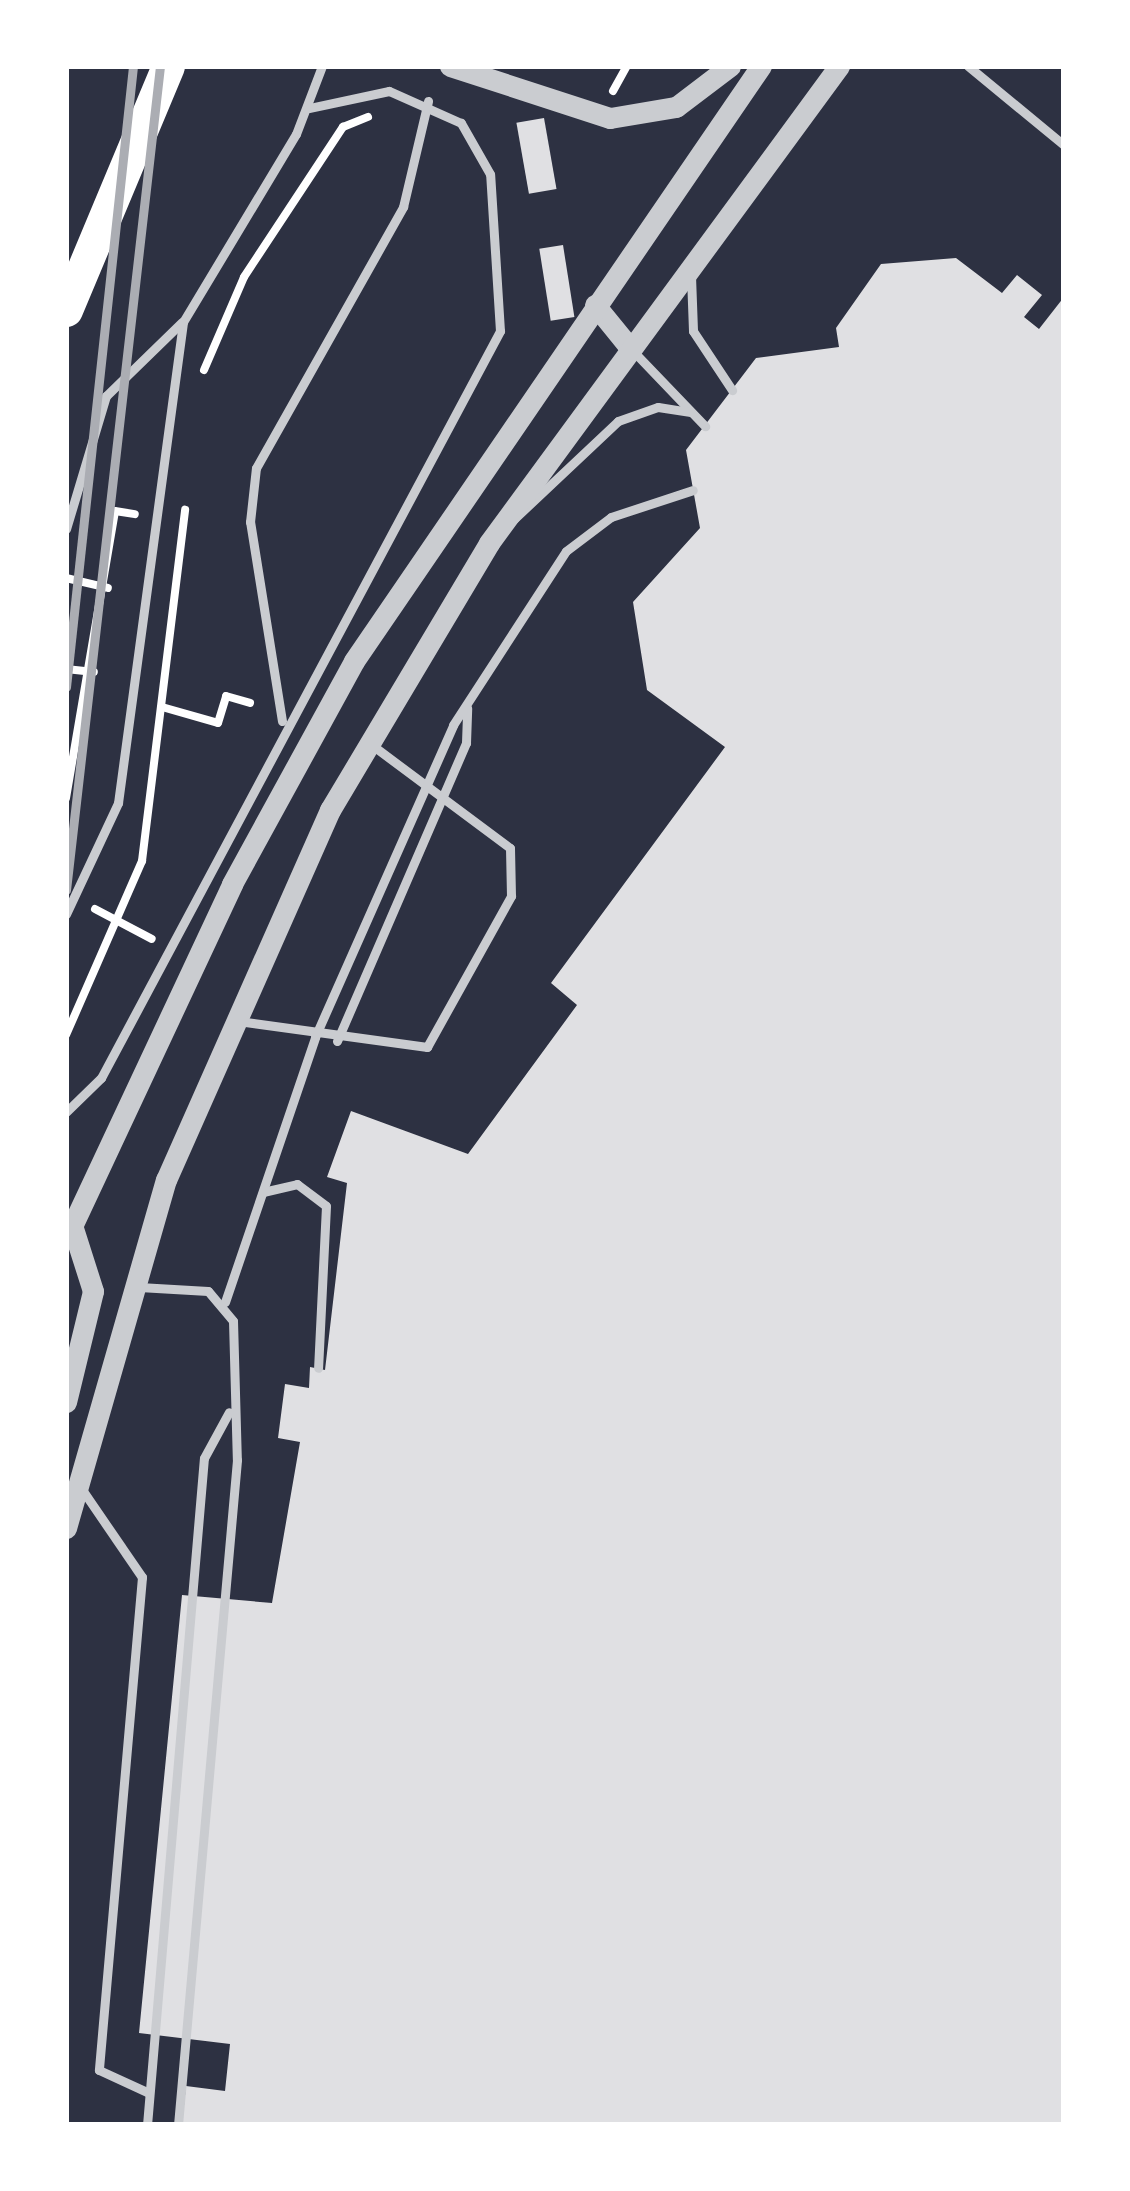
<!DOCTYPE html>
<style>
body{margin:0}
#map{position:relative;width:1130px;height:2191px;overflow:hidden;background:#2d3142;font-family:"DM Sans",sans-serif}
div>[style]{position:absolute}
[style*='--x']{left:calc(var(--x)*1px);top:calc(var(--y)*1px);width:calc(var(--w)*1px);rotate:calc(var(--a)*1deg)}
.building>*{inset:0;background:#e0e0e3;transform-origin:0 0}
.path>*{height:8px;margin:-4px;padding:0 4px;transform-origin:4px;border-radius:4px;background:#fff}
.service>*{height:9px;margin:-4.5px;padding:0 4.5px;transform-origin:4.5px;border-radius:4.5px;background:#caccd0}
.tertiary>*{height:21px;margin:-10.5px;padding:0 10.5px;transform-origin:10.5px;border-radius:10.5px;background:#caccd0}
.motorway>*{height:33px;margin:-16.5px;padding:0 16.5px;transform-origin:16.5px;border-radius:16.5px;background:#fff}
.rail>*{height:9px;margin:-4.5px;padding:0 4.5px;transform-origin:4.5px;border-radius:4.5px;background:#abadb3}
span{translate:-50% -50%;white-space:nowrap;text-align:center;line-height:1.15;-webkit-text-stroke:9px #fff;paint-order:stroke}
.frame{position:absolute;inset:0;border:69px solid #fff;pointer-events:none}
</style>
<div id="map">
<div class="building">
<div style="left:544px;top:118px;width:72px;height:28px;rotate:80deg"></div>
<div style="left:563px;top:245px;width:73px;height:24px;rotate:81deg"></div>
<div style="clip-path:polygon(956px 258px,1002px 293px,1017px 275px,1042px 295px,1024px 317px,1039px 329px,1064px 297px,1064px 2125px,182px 2125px,186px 2086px,225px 2091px,230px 2044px,139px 2033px,182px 1595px,272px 1603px,300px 1442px,278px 1438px,285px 1384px,309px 1388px,310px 1367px,325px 1370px,347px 1183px,327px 1177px,351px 1111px,468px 1154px,577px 1005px,551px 983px,725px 747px,647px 690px,633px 602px,700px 528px,686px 450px,756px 358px,839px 347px,836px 328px,881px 264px)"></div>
</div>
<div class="path">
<div style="--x:613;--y:91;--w:29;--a:-61"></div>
<div style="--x:204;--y:370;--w:101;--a:-66.7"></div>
<div style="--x:244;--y:277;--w:180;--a:-56.6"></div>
<div style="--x:343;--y:127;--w:27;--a:-22"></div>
<div style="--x:66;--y:578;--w:43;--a:13.4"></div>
<div style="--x:66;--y:669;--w:28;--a:6"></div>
<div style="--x:162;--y:707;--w:58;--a:15.9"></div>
<div style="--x:218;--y:723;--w:28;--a:-73"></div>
<div style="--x:226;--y:696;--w:25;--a:16"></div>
<div style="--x:66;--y:798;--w:291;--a:-80.3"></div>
<div style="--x:115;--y:511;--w:20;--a:9"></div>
<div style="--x:95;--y:909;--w:64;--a:27.8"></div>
<div style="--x:66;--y:1035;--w:190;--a:-66.4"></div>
<div style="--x:142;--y:861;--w:354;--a:-83"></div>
</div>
<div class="service">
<div style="--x:968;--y:66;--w:124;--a:39.5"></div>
<div style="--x:691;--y:276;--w:55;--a:87.9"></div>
<div style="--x:693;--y:331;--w:71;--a:56.5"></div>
<div style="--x:634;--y:352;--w:103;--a:46.2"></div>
<div style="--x:514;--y:519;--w:143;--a:-43.3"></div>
<div style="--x:618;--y:421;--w:42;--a:-19.3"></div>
<div style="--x:658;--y:407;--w:33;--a:9"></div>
<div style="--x:66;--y:529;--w:139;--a:-73.3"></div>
<div style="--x:106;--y:396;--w:106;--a:-44.2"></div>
<div style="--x:282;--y:721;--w:202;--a:-99.1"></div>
<div style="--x:250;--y:522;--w:54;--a:-83.7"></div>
<div style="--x:256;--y:468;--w:300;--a:-60.6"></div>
<div style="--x:403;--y:207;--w:109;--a:-76.7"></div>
<div style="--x:66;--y:914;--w:123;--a:-64.9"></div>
<div style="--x:118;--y:803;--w:485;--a:-82.3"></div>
<div style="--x:183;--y:322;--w:219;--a:-59"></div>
<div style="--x:296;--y:134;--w:73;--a:-69.1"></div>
<div style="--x:238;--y:1021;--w:191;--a:7.8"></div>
<div style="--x:427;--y:1047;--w:173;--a:-60.9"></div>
<div style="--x:511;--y:896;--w:48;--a:-91.2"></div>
<div style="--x:510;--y:848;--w:172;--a:-143.3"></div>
<div style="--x:337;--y:1041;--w:325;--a:-66.6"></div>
<div style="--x:466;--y:743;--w:35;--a:-88"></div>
<div style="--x:66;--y:1112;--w:49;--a:-44.2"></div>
<div style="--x:101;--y:1078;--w:847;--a:-61.89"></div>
<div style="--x:500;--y:331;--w:157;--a:-93.6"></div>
<div style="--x:490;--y:174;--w:59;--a:-119.6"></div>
<div style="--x:461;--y:123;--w:79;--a:-156"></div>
<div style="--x:389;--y:91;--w:82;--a:168"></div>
<div style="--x:263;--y:1192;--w:35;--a:-13"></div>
<div style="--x:297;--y:1184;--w:36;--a:37"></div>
<div style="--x:326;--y:1206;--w:162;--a:92.8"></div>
<div style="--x:139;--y:1287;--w:69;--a:3.3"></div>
<div style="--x:208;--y:1291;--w:39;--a:50"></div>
<div style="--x:233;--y:1321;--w:139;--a:88.4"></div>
<div style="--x:237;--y:1460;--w:668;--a:95.07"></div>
<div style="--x:225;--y:1302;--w:280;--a:-71.2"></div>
<div style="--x:315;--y:1037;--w:341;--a:-66.1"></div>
<div style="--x:453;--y:725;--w:207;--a:-57"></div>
<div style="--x:566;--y:551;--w:56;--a:-37.1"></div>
<div style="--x:611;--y:517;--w:86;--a:-18.2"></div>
<div style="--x:81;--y:1488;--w:108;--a:55.6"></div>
<div style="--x:142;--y:1577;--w:495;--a:95"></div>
<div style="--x:99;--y:2070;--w:53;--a:24.6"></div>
<div style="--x:147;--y:2125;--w:669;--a:-85.12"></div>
<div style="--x:204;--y:1458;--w:52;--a:-61.5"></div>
</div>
<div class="tertiary">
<div style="--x:450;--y:66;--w:168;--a:18"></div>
<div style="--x:610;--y:118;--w:67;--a:-9.5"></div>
<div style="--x:676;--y:107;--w:68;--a:-37.2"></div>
<div style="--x:595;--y:305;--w:55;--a:50.9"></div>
<div style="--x:66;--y:1239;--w:392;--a:-64.9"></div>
<div style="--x:232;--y:884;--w:254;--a:-61.3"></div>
<div style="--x:354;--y:661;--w:721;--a:-55.63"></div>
<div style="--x:66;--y:1402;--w:114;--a:-76.3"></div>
<div style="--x:93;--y:1291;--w:69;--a:-107.7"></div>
<div style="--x:66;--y:1528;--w:362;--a:-74"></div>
<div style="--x:166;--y:1180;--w:405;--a:-66.1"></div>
<div style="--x:330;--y:810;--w:311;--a:-59.2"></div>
<div style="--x:489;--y:543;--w:592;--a:-53.73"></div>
</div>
<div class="motorway">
<div style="--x:66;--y:310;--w:264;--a:-67.3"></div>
</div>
<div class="rail">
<div style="--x:66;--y:687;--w:625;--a:-83.84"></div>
<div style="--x:66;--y:890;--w:829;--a:-83.49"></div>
</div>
<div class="frame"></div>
</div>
